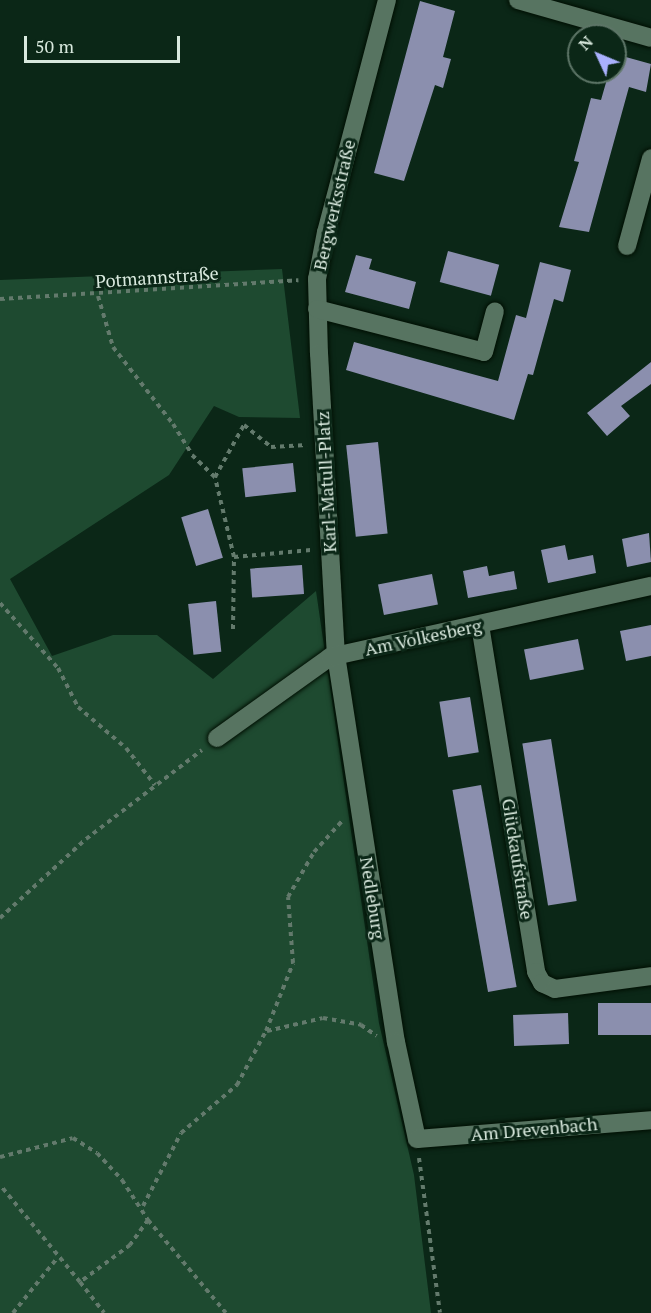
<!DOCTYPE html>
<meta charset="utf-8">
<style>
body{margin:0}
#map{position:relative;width:651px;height:1313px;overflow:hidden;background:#0b2717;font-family:"PT Serif",serif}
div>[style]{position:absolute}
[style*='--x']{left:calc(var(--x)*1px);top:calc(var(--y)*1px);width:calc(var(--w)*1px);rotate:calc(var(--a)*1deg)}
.green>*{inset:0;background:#1e4a30}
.building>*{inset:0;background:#8b8fae;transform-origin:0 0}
.path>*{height:4px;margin-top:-2px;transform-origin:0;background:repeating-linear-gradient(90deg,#637a6c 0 4.5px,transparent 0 9px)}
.roads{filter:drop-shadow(0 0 2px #000f03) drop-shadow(0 0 2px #000f03)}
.minor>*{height:18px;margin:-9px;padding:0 9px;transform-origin:9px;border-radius:9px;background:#577461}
span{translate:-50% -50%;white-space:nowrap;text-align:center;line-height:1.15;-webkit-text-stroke:6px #0b2717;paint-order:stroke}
.street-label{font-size:18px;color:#d9e9de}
.north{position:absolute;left:567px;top:24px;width:60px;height:60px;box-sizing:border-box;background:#0b2717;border:2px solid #5d7567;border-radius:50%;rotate:314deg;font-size:16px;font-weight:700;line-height:24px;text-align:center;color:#d9e9de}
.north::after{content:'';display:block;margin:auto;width:21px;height:27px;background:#a9b0fc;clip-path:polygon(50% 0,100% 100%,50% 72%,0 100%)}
.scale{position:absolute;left:24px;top:36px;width:156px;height:27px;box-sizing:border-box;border:3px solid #d9e9de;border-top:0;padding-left:8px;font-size:18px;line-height:21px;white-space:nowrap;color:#d9e9de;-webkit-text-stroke:4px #0b2717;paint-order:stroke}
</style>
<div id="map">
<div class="green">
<div style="clip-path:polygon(282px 269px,300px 418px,239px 417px,214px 406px,169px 475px,10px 579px,52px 656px,113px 635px,157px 635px,213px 679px,316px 591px,379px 1023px,414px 1175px,431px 1313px,0 1313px,0 280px)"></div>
</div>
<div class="building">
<div style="clip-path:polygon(420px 1px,455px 11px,443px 57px,451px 59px,443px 88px,435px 85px,404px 181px,374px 173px)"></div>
<div style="clip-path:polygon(615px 54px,651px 64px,646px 92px,629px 87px,589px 232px,559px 227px,579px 162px,574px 161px,591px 98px,601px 100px,609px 72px,615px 72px)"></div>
<div style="left:448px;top:251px;width:53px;height:32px;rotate:15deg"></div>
<div style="clip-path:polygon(356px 255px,372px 259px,369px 269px,416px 282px,409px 309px,345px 292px)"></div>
<div style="clip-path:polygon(540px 262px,571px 270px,563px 302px,554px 299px,533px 375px,528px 374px,514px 420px,346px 370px,354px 342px,498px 381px,516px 315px,526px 318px)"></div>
<div style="clip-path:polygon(651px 362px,651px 384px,621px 406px,630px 416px,607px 436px,587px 413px)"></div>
<div style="left:378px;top:442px;width:92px;height:32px;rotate:84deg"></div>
<div style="left:293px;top:463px;width:29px;height:51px;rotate:84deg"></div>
<div style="left:208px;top:509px;width:51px;height:28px;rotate:73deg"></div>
<div style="clip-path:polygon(649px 533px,651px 562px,627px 567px,622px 539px)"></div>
<div style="clip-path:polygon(565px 545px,568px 560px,593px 555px,596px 573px,548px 583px,541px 550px)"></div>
<div style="left:302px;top:565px;width:29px;height:52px;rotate:86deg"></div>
<div style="clip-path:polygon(487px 566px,489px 576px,514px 571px,517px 589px,468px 598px,463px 571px)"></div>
<div style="left:432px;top:574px;width:31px;height:55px;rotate:79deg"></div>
<div style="left:216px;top:601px;width:51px;height:28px;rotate:84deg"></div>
<div style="clip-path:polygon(651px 625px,651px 656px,626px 661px,620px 631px)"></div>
<div style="left:578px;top:639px;width:31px;height:55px;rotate:79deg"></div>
<div style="left:470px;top:697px;width:56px;height:31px;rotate:81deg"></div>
<div style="left:551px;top:739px;width:164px;height:29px;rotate:81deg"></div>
<div style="left:481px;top:785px;width:205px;height:29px;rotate:80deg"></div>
<div style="left:651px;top:1003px;width:32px;height:53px;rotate:90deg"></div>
<div style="left:568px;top:1013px;width:31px;height:55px;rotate:88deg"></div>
</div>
<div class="path">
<div style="--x:98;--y:296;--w:53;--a:73.6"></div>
<div style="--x:113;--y:347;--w:98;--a:52.1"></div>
<div style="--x:173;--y:424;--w:36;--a:58"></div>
<div style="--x:192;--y:455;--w:32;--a:44"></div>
<div style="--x:0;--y:299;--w:299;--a:-3.6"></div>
<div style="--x:234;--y:557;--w:77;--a:-5.2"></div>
<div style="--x:0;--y:603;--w:87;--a:48.3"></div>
<div style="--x:58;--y:668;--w:44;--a:62.9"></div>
<div style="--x:78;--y:707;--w:63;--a:40.5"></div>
<div style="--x:126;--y:748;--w:47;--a:51.9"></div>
<div style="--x:233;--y:629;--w:72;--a:-89.2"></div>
<div style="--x:234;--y:557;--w:82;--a:-103.4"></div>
<div style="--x:215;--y:477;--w:60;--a:-60.9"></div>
<div style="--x:244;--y:425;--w:35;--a:39"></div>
<div style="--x:271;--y:447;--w:36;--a:-3"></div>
<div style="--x:0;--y:918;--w:117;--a:-42.6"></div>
<div style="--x:86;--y:839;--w:146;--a:-37.5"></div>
<div style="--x:267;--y:1031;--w:57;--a:-13.1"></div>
<div style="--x:323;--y:1018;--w:39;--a:10"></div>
<div style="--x:361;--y:1025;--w:19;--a:35"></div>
<div style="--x:0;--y:1157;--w:75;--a:-14.6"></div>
<div style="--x:73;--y:1138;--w:28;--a:32"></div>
<div style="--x:97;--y:1153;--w:37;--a:47"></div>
<div style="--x:122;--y:1180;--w:48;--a:57"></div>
<div style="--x:148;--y:1220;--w:31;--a:126"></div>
<div style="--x:130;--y:1245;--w:62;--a:143.5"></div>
<div style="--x:80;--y:1282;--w:126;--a:-129.5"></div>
<div style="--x:419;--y:1158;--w:156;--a:82.3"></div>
<div style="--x:143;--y:1206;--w:82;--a:-62.5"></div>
<div style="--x:181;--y:1133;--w:74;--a:-40.6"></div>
<div style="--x:237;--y:1085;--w:61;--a:-61.8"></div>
<div style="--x:266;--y:1031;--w:73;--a:-68.3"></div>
<div style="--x:293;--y:963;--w:66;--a:-94.3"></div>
<div style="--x:288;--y:897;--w:52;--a:-60"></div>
<div style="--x:314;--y:852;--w:43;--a:-47.8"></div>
<div style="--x:148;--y:1220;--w:121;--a:50"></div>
<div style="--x:80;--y:1282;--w:39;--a:52"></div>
<div style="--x:13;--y:1313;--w:72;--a:-51.2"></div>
</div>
<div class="roads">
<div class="minor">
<div style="--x:387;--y:0;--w:240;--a:104.7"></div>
<div style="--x:326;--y:232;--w:48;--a:100.8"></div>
<div style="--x:317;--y:279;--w:74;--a:88.5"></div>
<div style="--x:319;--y:353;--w:302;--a:86.8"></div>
<div style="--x:336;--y:655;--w:392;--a:81.2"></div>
<div style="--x:396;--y:1042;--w:99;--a:77.8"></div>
<div style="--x:417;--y:1139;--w:235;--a:-4.6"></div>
<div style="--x:518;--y:0;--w:138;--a:15.9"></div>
<div style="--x:627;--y:246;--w:91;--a:-74.7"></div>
<div style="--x:317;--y:309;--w:172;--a:14.4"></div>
<div style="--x:484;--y:352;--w:42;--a:-75"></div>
<div style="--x:480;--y:625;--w:351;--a:80.8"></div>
<div style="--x:536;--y:972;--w:13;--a:61"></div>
<div style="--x:542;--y:983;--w:14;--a:25"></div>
<div style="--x:555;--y:989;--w:97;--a:-7.7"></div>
<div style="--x:217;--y:738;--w:139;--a:-35.6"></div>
<div style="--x:330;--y:657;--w:329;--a:-12.5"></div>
</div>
</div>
<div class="street-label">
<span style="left:334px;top:205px;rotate:-77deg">Bergwerksstraße</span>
<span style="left:157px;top:277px;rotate:-4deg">Potmannstraße</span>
<span style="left:326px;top:482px;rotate:-93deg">Karl-Matull-Platz</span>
<span style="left:423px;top:637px;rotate:-12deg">Am Volkesberg</span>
<span style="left:518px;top:859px;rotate:81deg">Glückaufstraße</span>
<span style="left:373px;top:898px;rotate:81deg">Nedleburg</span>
<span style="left:534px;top:1129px;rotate:-5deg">Am Drevenbach</span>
</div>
<div class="north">N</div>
<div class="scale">50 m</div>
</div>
